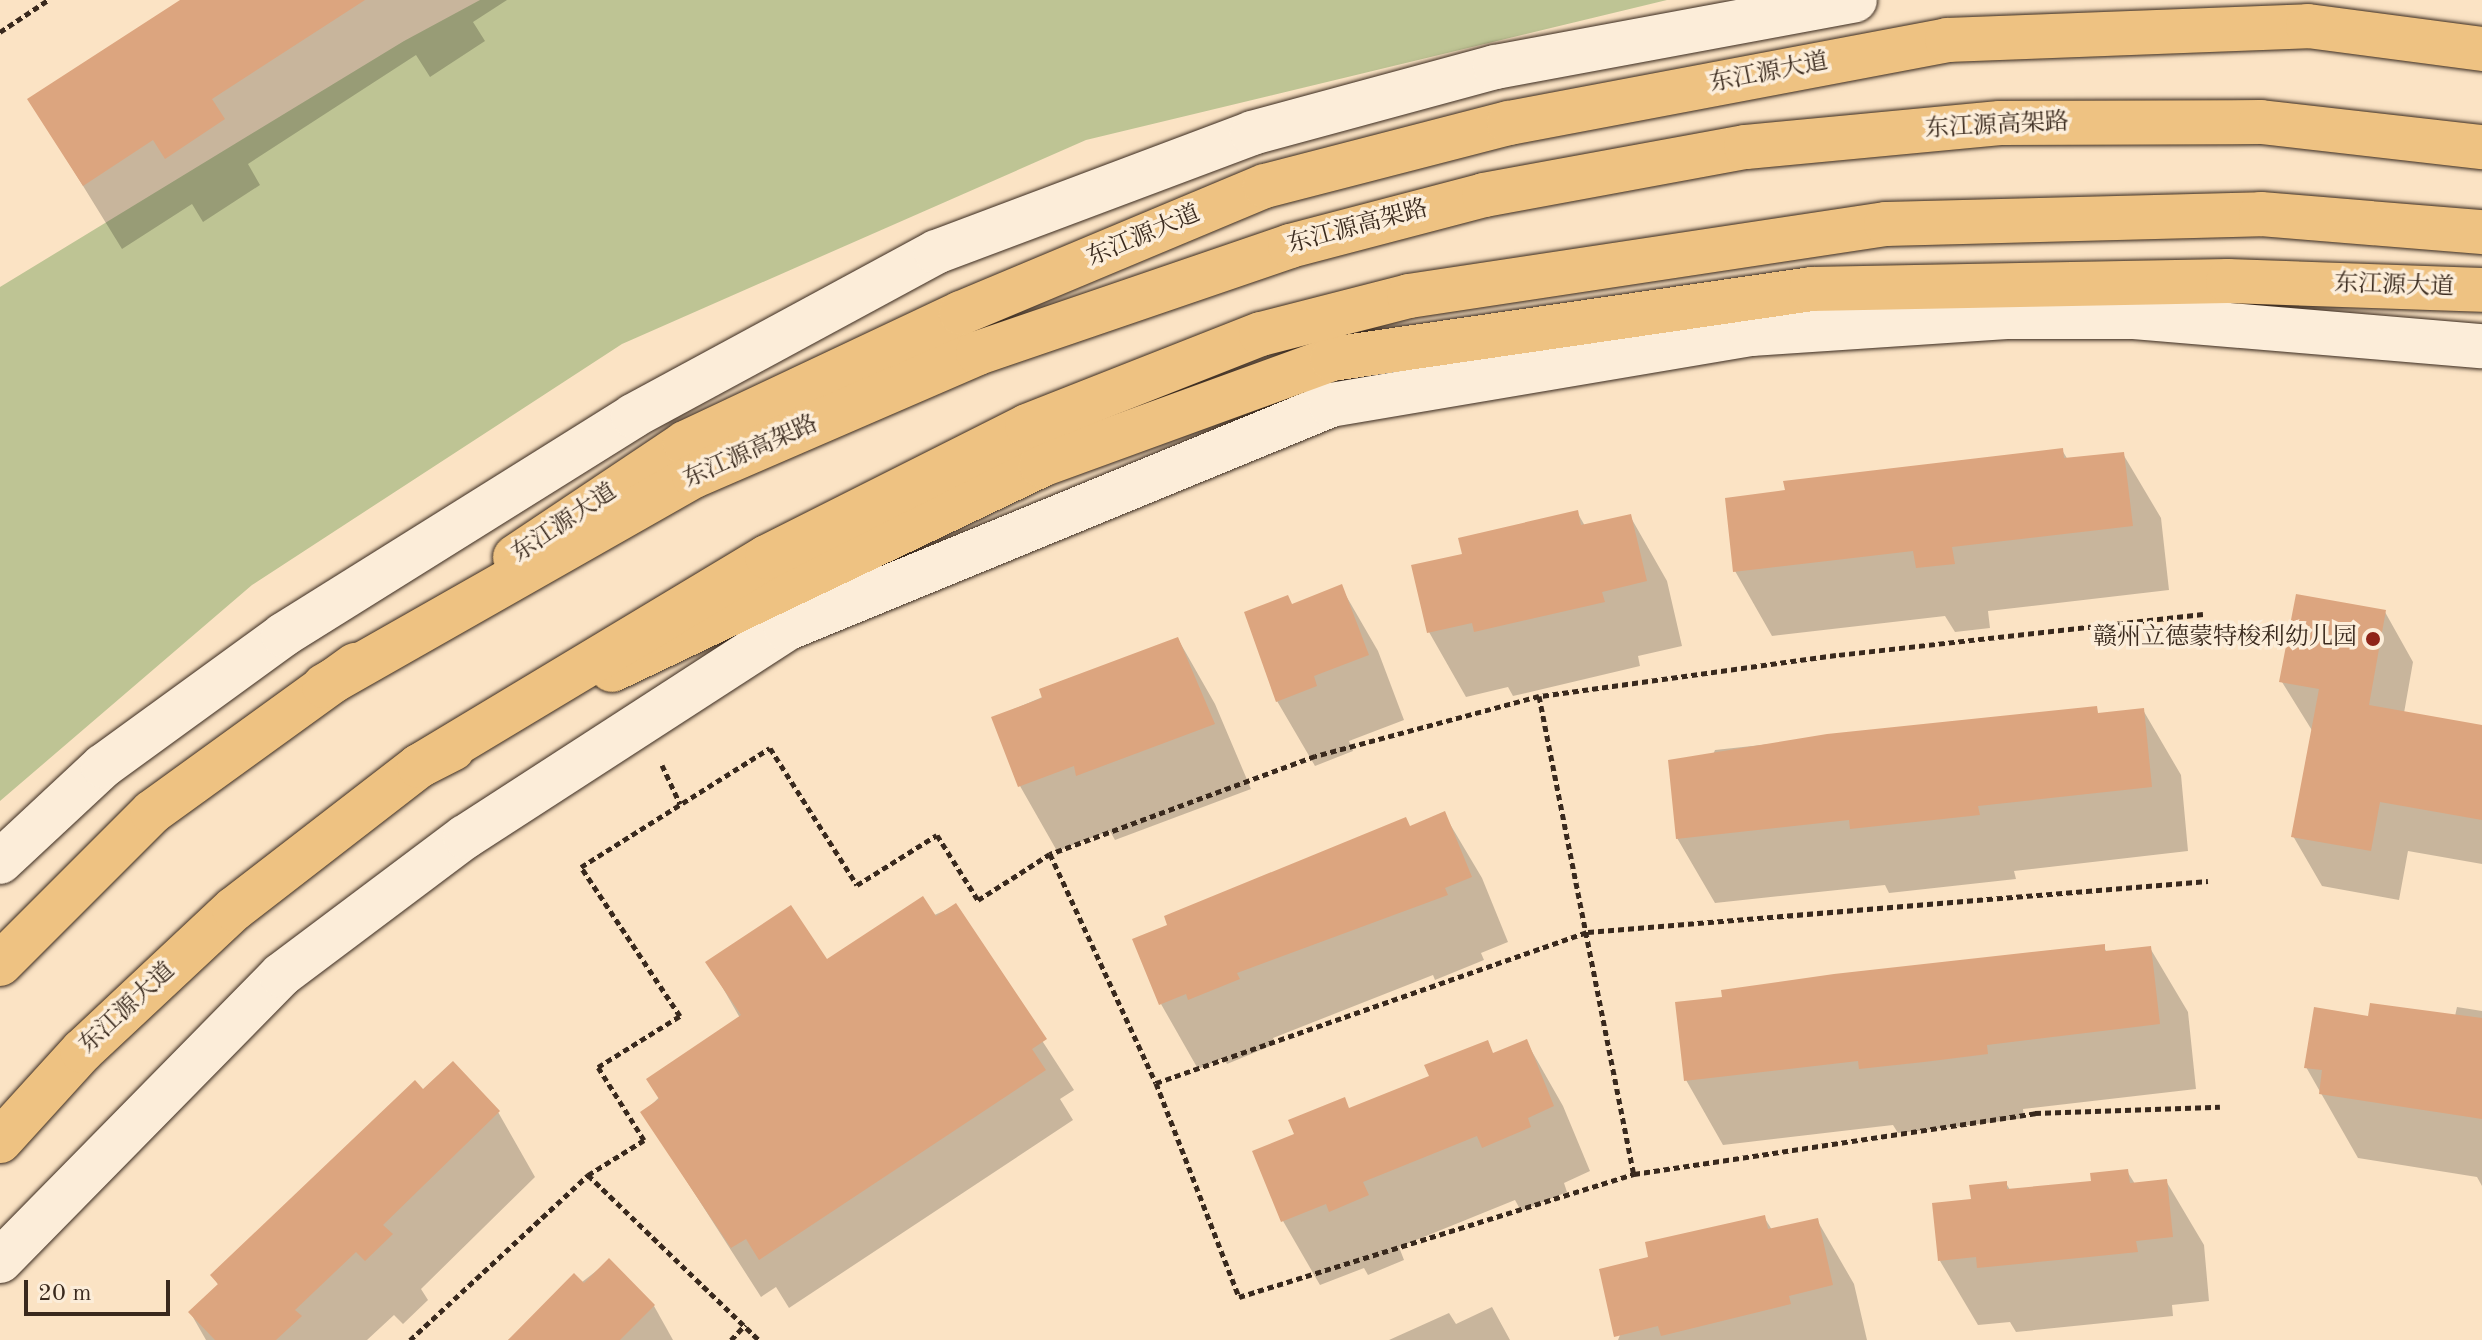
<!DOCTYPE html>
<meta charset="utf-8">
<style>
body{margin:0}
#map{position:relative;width:2482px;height:1340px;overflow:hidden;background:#fbe3c4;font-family:"Old Standard TT","Noto Serif SC",serif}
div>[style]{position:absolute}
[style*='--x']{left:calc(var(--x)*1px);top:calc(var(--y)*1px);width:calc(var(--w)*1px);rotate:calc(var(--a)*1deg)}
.green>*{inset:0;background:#bec494}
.shadow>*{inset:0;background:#0003}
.building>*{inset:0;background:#dca57f}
.path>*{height:5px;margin-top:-2.5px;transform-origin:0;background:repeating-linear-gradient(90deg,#39291d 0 6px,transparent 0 10px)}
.roads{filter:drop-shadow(0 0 2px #39291d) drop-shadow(0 0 2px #39291d)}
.secondary>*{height:44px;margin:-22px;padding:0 22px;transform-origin:22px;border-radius:22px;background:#fcedd9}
.primary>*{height:44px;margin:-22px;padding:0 22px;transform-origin:22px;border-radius:22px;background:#eec282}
.highway>*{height:44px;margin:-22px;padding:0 22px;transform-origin:22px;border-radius:22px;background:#eec282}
.dots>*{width:22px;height:22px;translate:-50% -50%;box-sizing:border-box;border:4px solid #fcedd9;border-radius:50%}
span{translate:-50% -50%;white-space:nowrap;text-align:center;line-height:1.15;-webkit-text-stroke:7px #fcedd9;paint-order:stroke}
.street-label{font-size:24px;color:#39291d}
.poi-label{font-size:24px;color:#39291d}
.right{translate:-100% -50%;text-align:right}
.scale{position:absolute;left:24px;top:1280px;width:146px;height:36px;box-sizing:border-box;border:4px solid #39291d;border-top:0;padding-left:10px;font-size:24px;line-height:28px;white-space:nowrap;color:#39291d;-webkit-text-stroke:6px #fcedd9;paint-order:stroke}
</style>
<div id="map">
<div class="green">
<div style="clip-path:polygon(480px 0,1667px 0,1086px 140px,622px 344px,252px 585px,0 801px,0 287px,404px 41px)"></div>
</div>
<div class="shadow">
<div style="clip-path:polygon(185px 0,507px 0,473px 22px,485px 41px,430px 77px,416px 55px,248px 164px,260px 185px,203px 222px,192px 204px,122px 249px,30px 100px)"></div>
<div style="clip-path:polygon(2062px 450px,2068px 460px,2123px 454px,2161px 518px,2169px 590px,1988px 611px,1990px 628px,1955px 632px,1945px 616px,1772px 636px,1735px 571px)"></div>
<div style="clip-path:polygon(1577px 512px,1585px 526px,1630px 516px,1667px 581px,1682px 646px,1638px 656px,1640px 666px,1513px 696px,1508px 687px,1466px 697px,1429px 632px,1464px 555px)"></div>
<div style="clip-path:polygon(1341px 587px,1378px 651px,1404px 720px,1349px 741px,1353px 751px,1315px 766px,1277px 701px,1292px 606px)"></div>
<div style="clip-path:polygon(2385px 612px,2413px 662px,2404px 713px,2482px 727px,2482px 864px,2408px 851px,2399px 900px,2322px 886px,2293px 836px,2313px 732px,2282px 682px)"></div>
<div style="clip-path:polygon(1178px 639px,1215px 704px,1251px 789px,1115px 840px,1110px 831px,1057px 851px,1020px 786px,993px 718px)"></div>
<div style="clip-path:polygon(2095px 709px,2099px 715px,2143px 710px,2181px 775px,2188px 851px,2014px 871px,2016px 879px,1889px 893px,1885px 885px,1715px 903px,1677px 838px,1715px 750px)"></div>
<div style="clip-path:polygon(1444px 814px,1482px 878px,1508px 942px,1481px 953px,1484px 960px,1435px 980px,1433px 975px,1273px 1038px,1275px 1044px,1227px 1064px,1224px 1058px,1198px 1069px,1161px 1004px,1410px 828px)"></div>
<div style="clip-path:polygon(955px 906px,1074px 1090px,1060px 1099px,1073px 1120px,789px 1308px,776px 1287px,761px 1297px,643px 1113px,740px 1018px,708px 962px,827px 962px)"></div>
<div style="clip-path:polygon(2104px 947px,2107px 953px,2150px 948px,2188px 1012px,2196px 1089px,2023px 1109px,2024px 1118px,1962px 1126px,1898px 1133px,1893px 1125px,1723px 1145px,1686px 1080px,1724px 999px)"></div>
<div style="clip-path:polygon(2457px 1007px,2482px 1011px,2482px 1186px,2477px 1177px,2358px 1158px,2306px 1067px,2369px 1018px,2455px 1016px)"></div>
<div style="clip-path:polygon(1526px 1041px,1563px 1106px,1590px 1171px,1564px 1183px,1567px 1192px,1521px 1211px,1515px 1200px,1399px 1247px,1404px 1260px,1368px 1275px,1364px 1268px,1320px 1285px,1283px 1221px,1350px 1110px)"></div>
<div style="clip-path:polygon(423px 1092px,498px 1112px,535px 1177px,421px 1289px,428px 1300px,403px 1324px,394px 1315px,367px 1340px,206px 1340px,190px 1312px,219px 1286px,212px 1275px)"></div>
<div style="clip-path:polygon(2127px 1171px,2135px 1184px,2166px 1181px,2204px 1245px,2209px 1301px,2172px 1305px,2173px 1316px,2016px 1332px,2010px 1322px,1978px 1325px,1940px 1261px,1973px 1201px,2006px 1183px,2010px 1190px,2093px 1183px)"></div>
<div style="clip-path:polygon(1764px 1217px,1772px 1230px,1817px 1220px,1854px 1284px,1867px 1340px,1618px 1340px,1650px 1259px)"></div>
<div style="clip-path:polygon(609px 1261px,654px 1306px,673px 1340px,508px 1340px)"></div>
<div style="clip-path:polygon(1492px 1307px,1510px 1340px,1389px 1340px,1449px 1313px,1456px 1324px)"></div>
</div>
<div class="building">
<div style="clip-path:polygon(180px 0,365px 0,212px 99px,225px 119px,165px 159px,153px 140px,83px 186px,27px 99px)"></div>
<div style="clip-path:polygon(2063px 448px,2064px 458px,2124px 452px,2133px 526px,1952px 547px,1955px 564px,1916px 568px,1913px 551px,1733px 572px,1725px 498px,1785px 490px,1783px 481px)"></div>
<div style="clip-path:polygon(1578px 510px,1581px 525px,1631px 514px,1647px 581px,1602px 592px,1605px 602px,1474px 632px,1472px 623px,1427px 633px,1411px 565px,1462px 554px,1458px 538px)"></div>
<div style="clip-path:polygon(1342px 584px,1369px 655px,1314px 676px,1317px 686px,1276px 702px,1244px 612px,1288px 595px,1292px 604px)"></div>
<div style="clip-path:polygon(2296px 594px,2386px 610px,2369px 705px,2482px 725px,2482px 820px,2380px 802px,2371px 851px,2291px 837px,2319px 689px,2279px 682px)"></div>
<div style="clip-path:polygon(1178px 637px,1215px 724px,1076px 776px,1074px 766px,1018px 787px,991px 717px,1042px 698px,1039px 689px)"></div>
<div style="clip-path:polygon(2097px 706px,2098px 713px,2144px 708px,2152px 787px,1978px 806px,1980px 815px,1850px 829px,1849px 820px,1676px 839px,1668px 760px,1827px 734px)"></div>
<div style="clip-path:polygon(1445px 811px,1472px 877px,1445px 888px,1448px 895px,1237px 973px,1240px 979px,1188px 1000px,1186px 994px,1159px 1005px,1132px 939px,1167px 925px,1164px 916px,1406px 817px,1410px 826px)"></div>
<div style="clip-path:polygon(923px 896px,936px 916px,956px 903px,1047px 1039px,1032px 1049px,1046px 1070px,759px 1260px,746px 1239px,731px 1248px,640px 1112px,659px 1099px,646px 1079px,741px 1015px,705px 962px,791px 905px,827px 959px)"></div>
<div style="clip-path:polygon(2105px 944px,2105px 951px,2151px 946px,2160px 1024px,1987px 1045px,1988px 1054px,1924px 1062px,1859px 1069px,1858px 1061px,1684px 1081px,1675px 1002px,1722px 997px,1721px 990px,1834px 974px)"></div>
<div style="clip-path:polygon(2370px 1003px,2482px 1018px,2482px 1119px,2319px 1094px,2322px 1070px,2304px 1068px,2314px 1007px,2368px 1016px)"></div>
<div style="clip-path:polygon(1527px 1039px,1554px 1106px,1528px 1118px,1531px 1127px,1482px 1148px,1477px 1136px,1363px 1182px,1369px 1195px,1329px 1212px,1326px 1204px,1281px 1222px,1252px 1151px,1294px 1134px,1288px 1120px,1345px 1097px,1349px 1108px,1429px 1076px,1424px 1065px,1488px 1040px,1493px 1053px)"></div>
<div style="clip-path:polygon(453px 1061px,500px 1111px,383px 1225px,393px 1234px,365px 1261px,356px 1252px,295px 1310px,302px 1316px,276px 1340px,215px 1340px,188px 1312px,218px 1284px,210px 1275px,415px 1080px,423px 1089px)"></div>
<div style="clip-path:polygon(2128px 1169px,2130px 1183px,2167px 1179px,2173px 1237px,2136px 1241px,2138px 1252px,2089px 1257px,1977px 1268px,1976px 1257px,1938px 1261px,1932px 1203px,1971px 1199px,1969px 1185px,2007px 1181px,2007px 1189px,2091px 1181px,2090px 1173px)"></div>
<div style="clip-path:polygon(1765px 1215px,1768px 1229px,1818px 1218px,1833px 1285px,1789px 1296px,1791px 1304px,1661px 1336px,1658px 1326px,1614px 1337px,1599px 1269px,1648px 1257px,1645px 1242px)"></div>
<div style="clip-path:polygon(609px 1258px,655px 1305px,620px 1340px,508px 1340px,574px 1273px,584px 1283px)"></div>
</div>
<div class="path">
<div style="--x:0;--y:32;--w:58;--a:-33.7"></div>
<div style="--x:2203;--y:614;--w:369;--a:173.6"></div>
<div style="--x:1836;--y:655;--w:300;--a:172.1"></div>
<div style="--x:1539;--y:696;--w:232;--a:165"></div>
<div style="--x:1315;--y:756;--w:283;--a:159.7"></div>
<div style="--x:1050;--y:854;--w:252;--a:65.2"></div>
<div style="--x:1156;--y:1083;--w:230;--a:68.8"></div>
<div style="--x:1239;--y:1297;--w:414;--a:-17.3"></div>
<div style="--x:1634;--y:1174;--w:406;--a:-8.6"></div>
<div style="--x:2035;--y:1113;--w:185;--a:-1.9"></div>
<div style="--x:1539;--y:696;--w:487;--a:78.8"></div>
<div style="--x:662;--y:765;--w:43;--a:65.2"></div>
<div style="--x:1156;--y:1083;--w:458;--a:-19.3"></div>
<div style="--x:1588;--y:932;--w:622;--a:-4.7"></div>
<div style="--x:588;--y:1175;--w:66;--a:-32"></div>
<div style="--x:644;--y:1140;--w:86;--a:-122.2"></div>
<div style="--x:598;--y:1067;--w:97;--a:-31.9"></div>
<div style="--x:680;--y:1016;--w:179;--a:-123.6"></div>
<div style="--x:581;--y:867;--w:223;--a:-32.2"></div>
<div style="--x:770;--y:748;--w:162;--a:57.6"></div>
<div style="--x:857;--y:885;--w:94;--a:-32"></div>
<div style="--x:937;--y:835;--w:77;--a:57.8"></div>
<div style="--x:978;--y:900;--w:85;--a:-32.6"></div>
<div style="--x:410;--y:1340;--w:243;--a:-42.8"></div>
<div style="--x:588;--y:1175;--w:238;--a:44"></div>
<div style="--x:731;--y:1340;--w:21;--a:-47"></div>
</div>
<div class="roads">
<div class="secondary">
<div style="--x:0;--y:862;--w:141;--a:-43"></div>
<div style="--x:103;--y:766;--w:223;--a:-36"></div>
<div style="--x:283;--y:635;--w:413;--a:-32"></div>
<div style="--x:633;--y:416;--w:345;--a:-28.4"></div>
<div style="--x:936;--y:252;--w:338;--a:-20.6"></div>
<div style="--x:1252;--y:133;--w:252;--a:-15.2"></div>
<div style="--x:1495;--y:67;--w:366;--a:-10.5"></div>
<div style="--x:0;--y:1261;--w:401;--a:-45.5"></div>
<div style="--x:281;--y:975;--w:230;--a:-36.9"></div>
<div style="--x:465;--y:837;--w:382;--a:-32.9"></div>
<div style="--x:786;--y:629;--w:589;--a:-22.34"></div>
<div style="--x:1331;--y:405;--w:426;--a:-9.6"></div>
<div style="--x:1751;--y:334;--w:256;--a:-3.8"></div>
<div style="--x:2006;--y:317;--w:128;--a:0"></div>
<div style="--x:2134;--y:317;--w:349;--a:4.8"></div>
</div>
<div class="primary">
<div style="--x:515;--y:557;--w:205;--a:-33.8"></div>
<div style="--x:685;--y:443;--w:305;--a:-25.2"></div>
<div style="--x:961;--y:313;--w:329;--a:-22.7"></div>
<div style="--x:1265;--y:186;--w:252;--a:-14.5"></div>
<div style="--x:1509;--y:123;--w:446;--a:-10.7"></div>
<div style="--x:1947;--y:40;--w:361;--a:-2.2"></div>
<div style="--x:2308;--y:26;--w:176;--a:7.5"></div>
<div style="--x:612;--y:670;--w:475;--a:-25.5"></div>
<div style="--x:1041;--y:465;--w:310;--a:-20"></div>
<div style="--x:1332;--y:359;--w:484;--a:-8.3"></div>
<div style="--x:1811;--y:289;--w:417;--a:-1.1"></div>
<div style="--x:2228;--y:281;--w:254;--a:2"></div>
<div style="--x:0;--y:964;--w:215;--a:-45"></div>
<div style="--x:152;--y:812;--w:251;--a:-35.9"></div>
<div style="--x:0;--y:1141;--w:122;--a:-47.7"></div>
<div style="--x:82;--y:1051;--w:208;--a:-43.1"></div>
<div style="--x:234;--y:909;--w:234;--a:-37.7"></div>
<div style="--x:419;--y:766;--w:38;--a:-27"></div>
</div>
<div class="highway">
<div style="--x:324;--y:686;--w:425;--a:-29.6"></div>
<div style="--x:694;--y:476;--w:309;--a:-23.4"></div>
<div style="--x:978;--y:353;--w:330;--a:-18.9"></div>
<div style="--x:1290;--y:246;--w:201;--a:-14.7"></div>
<div style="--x:1484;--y:195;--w:266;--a:-10.4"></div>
<div style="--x:1746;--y:147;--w:255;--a:-5.4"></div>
<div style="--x:2000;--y:123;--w:261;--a:-0.2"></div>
<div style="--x:2261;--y:122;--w:222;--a:6.5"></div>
<div style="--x:419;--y:766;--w:406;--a:-31"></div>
<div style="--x:767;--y:557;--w:291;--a:-26.7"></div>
<div style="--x:1027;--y:426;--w:251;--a:-21.5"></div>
<div style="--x:1261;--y:334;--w:153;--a:-14.4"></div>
<div style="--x:1409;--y:296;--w:482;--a:-8.6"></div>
<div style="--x:1886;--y:224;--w:375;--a:-1.5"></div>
<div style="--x:2261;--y:214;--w:222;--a:4.7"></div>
</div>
</div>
<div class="dots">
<div style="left:2373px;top:639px;background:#8f2418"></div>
</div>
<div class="street-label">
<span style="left:1769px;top:74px;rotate:-11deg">东江源大道</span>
<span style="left:1997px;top:127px;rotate:-3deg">东江源高架路</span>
<span style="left:1358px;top:228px;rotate:-15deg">东江源高架路</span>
<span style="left:1144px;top:237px;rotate:-23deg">东江源大道</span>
<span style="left:2394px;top:287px;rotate:2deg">东江源大道</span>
<span style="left:751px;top:453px;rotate:-24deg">东江源高架路</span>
<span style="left:565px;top:524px;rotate:-34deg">东江源大道</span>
<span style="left:128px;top:1009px;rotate:-43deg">东江源大道</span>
</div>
<div class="poi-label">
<span class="right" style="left:2357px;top:639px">赣州立德蒙特梭利幼儿园</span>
</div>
<div class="scale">20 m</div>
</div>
